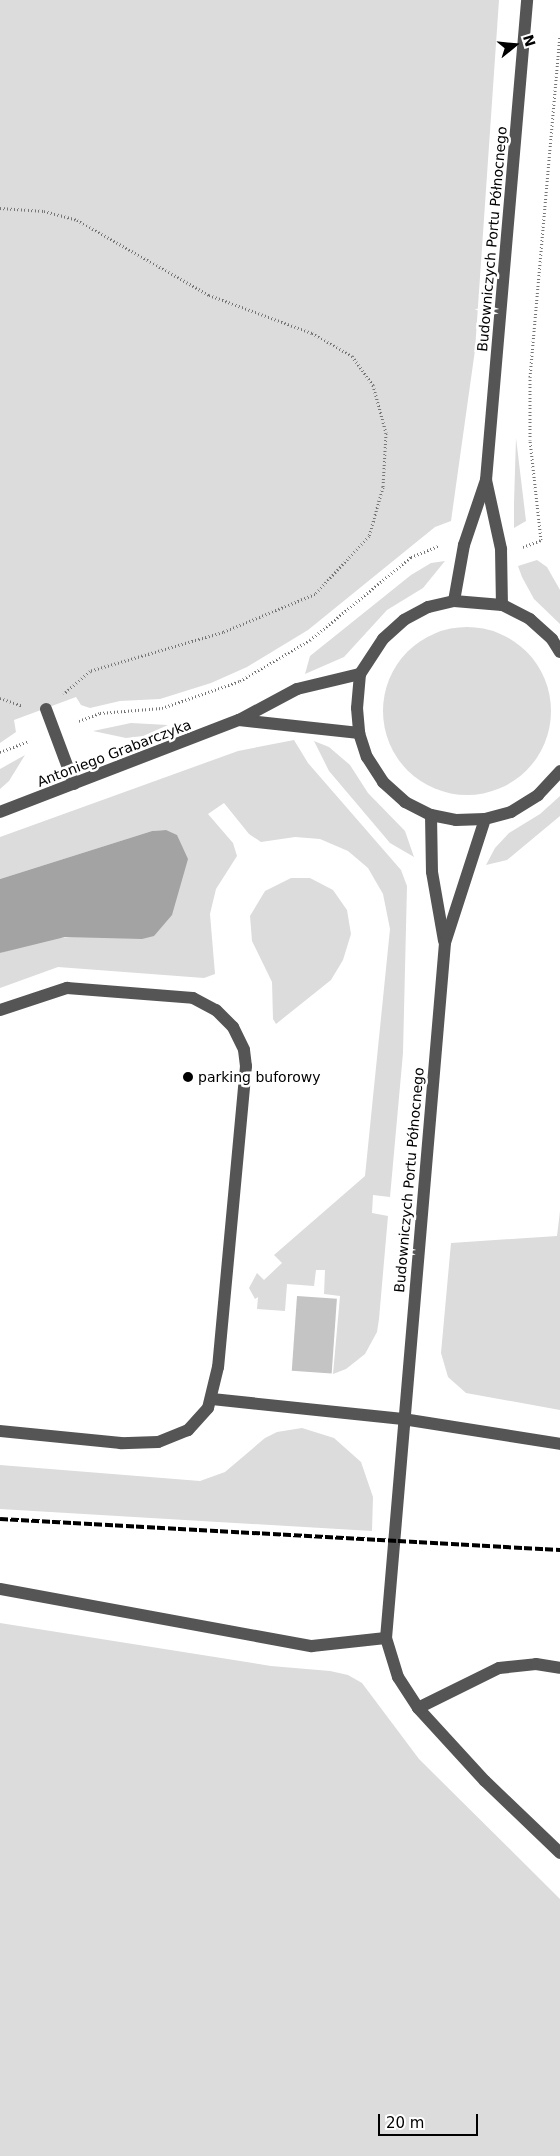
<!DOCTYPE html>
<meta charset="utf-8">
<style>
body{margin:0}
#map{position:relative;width:560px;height:2156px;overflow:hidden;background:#fff;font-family:"DejaVu Sans",sans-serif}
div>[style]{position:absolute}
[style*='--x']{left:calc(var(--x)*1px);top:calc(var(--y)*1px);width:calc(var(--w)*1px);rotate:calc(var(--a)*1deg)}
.green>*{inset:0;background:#dcdcdc}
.round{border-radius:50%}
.water>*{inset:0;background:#a3a3a3}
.building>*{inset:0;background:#c4c4c4;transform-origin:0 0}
.path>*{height:3px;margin-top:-1.5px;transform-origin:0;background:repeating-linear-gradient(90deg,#777 0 1px,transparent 0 3.5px)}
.minor>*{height:12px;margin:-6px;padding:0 6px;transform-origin:6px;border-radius:6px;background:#555}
.rail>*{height:4px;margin-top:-2px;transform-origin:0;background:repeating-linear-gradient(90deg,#000 0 8px,transparent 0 10.5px)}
.dots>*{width:14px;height:14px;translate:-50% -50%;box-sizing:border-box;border:2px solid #fff;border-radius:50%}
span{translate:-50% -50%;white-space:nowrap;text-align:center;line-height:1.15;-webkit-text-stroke:5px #fff;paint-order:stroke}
.street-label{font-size:14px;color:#000}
.poi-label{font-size:14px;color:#000}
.left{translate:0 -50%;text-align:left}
.north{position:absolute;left:490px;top:20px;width:50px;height:50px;-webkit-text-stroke:4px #fff;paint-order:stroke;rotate:73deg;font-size:14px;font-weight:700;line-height:20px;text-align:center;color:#000}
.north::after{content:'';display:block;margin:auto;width:18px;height:22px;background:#000;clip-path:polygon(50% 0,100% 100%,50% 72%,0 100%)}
.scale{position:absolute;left:378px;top:2114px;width:100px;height:22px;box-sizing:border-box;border:2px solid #000;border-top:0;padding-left:6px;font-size:15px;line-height:18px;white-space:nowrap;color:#000;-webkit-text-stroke:4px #fff;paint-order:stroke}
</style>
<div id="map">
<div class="green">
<div style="clip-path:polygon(0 0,499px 0,475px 350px,451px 521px,435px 527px,308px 630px,247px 667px,211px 683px,160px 699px,120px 701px,90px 708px,81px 705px,76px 697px,14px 720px,16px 732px,0 743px)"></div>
<div style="clip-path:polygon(516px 438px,526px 521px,514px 528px,514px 503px)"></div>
<div style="clip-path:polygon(537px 560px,547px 567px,560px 590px,560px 624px,534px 599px,522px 577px,518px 566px)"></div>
<div style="clip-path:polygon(445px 561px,423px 588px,387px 610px,344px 657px,305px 674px,310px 656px,411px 575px,431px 563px)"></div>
<div class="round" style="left:383px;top:627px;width:168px;height:168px"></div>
<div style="clip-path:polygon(131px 723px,168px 725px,143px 736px,126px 738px,93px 731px)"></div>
<div style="clip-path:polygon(294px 740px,308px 763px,401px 870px,407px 886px,403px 1053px,390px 1197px,373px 1195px,372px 1213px,388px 1216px,379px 1319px,377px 1332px,365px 1354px,346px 1369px,333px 1374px,340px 1296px,324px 1294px,325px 1270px,316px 1270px,314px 1286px,287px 1284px,285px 1311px,257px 1309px,258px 1297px,255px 1299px,249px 1288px,257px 1273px,264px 1280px,282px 1263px,274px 1255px,365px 1176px,390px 929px,383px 894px,368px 868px,348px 851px,320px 839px,295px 837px,261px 842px,249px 834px,224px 803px,208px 814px,233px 843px,237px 856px,216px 889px,210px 914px,215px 974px,204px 978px,58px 967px,0 988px,0 953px,47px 939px,82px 936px,166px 830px,152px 831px,0 879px,0 837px,238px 751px)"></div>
<div style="clip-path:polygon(314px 741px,329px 747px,350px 765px,368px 793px,405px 831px,414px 857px,390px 843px,329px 771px)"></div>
<div style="clip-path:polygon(25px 755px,9px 781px,0 789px,0 769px)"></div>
<div style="clip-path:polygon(560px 796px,560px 816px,507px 860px,486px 865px,495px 848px,509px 833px,540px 814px)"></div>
<div style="clip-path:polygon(291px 878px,310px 878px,333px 890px,347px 910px,351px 934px,343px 960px,331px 980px,276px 1024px,273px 1019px,272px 982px,252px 941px,250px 916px,265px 891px)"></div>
<div style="clip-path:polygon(560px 1211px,560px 1410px,466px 1393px,448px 1377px,441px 1353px,451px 1243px,557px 1236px)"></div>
<div style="clip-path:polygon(302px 1428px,334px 1438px,361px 1462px,373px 1497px,372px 1531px,0 1509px,0 1465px,200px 1481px,225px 1472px,265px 1438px,277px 1432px)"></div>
<div style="clip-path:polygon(0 1623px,271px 1666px,330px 1671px,348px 1675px,362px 1683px,419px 1759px,560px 1899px,560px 2156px,0 2156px)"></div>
</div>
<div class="water">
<div style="clip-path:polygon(166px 830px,177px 835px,188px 859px,172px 915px,154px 936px,142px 939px,65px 937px,0 953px,0 879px,152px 831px)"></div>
</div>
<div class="building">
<div style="left:297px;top:1296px;width:40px;height:75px;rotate:4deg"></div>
</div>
<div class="path">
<div style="--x:0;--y:208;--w:44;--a:3.9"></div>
<div style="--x:44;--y:211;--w:34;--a:15"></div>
<div style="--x:77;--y:220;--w:152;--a:29.6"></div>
<div style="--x:209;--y:295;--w:110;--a:20.3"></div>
<div style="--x:312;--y:333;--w:46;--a:29.9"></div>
<div style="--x:352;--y:356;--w:36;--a:54"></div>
<div style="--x:373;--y:385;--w:50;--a:74.8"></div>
<div style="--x:386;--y:433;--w:54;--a:93.2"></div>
<div style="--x:383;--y:487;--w:51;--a:105.9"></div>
<div style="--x:369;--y:536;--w:79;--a:133"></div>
<div style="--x:315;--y:594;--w:100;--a:157.6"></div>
<div style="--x:223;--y:632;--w:139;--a:163.7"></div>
<div style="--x:90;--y:671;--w:35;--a:139"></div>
<div style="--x:523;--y:547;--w:19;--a:-21"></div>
<div style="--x:541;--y:540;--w:101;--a:-96.3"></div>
<div style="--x:530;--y:440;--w:63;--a:-90"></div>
<div style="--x:530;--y:377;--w:342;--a:-85"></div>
<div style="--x:0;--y:698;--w:24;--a:19"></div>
<div style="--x:79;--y:721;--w:22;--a:-21"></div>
<div style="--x:100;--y:713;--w:62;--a:-4.6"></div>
<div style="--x:162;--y:708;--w:83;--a:-19.1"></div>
<div style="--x:240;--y:681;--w:81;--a:-30.4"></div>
<div style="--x:310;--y:640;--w:131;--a:-39.4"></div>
<div style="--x:411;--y:557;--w:31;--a:-22"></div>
<div style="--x:0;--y:752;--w:30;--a:-21"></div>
</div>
<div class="minor">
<div style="--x:486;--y:480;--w:71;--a:77.7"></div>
<div style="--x:501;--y:549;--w:56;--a:89"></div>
<div style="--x:454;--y:601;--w:57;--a:-79.9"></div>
<div style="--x:464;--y:545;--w:69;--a:-71.3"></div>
<div style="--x:486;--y:480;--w:482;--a:-85.1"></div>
<div style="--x:560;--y:652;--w:15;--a:-122"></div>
<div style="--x:552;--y:639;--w:30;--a:-138"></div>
<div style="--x:530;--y:619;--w:31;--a:-153"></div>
<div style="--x:502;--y:605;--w:48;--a:-175.2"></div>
<div style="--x:454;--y:601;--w:27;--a:167"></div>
<div style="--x:428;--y:607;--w:27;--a:152"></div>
<div style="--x:404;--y:620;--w:28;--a:138"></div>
<div style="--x:383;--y:639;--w:42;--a:123.3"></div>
<div style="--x:360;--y:674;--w:34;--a:95"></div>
<div style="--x:357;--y:708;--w:25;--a:85"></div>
<div style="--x:359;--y:733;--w:25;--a:72"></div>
<div style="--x:367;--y:757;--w:30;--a:57"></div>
<div style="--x:383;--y:782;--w:30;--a:42"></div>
<div style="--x:405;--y:802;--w:29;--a:27"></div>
<div style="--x:431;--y:815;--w:25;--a:11"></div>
<div style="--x:456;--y:820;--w:29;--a:-2"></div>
<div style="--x:485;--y:819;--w:27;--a:-15"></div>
<div style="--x:511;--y:812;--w:32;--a:-32"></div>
<div style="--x:538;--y:795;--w:33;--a:-47"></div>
<div style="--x:46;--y:709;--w:80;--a:69.5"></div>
<div style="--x:239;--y:720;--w:121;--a:6.2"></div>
<div style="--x:0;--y:812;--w:256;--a:-21.1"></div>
<div style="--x:239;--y:720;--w:66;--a:-28.1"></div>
<div style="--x:297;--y:689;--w:65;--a:-13.4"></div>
<div style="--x:431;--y:815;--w:57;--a:89"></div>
<div style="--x:432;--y:872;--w:70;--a:80.1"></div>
<div style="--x:485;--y:819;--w:130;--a:107.9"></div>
<div style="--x:445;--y:943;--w:697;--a:94.85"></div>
<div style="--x:386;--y:1638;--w:41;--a:72.9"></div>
<div style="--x:398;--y:1677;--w:37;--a:57"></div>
<div style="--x:418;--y:1708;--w:99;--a:47.5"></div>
<div style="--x:485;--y:1781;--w:104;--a:43.8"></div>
<div style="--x:0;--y:1010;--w:71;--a:-18.2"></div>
<div style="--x:67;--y:988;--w:126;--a:4.5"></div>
<div style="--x:193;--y:998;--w:26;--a:28"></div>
<div style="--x:216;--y:1010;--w:24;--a:45"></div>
<div style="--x:233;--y:1027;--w:25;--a:64"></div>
<div style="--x:244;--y:1050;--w:16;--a:83"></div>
<div style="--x:246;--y:1066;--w:302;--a:95.3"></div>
<div style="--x:218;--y:1367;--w:42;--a:103.7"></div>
<div style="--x:208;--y:1408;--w:30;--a:132"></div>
<div style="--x:188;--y:1430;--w:32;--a:158"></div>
<div style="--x:158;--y:1442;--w:37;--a:178"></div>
<div style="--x:121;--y:1443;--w:122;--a:-174.3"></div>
<div style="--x:212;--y:1399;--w:192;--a:6"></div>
<div style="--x:403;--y:1419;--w:159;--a:9"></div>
<div style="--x:0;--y:1589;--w:317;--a:10.4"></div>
<div style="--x:312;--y:1646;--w:74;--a:-6.2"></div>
<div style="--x:418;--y:1708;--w:90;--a:-26.3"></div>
<div style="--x:499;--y:1668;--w:37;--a:-6"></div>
<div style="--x:536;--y:1664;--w:24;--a:9"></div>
</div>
<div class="rail">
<div style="--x:0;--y:1519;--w:561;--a:3.17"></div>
</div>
<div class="dots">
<div style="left:188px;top:1077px;background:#000"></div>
</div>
<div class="street-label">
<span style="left:492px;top:239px;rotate:-85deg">Budowniczych Portu Północnego</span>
<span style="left:114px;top:753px;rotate:-21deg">Antoniego Grabarczyka</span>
<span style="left:409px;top:1180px;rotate:-85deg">Budowniczych Portu Północnego</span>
</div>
<div class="poi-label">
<span class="left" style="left:198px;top:1077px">parking buforowy</span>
</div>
<div class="north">N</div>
<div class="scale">20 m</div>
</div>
